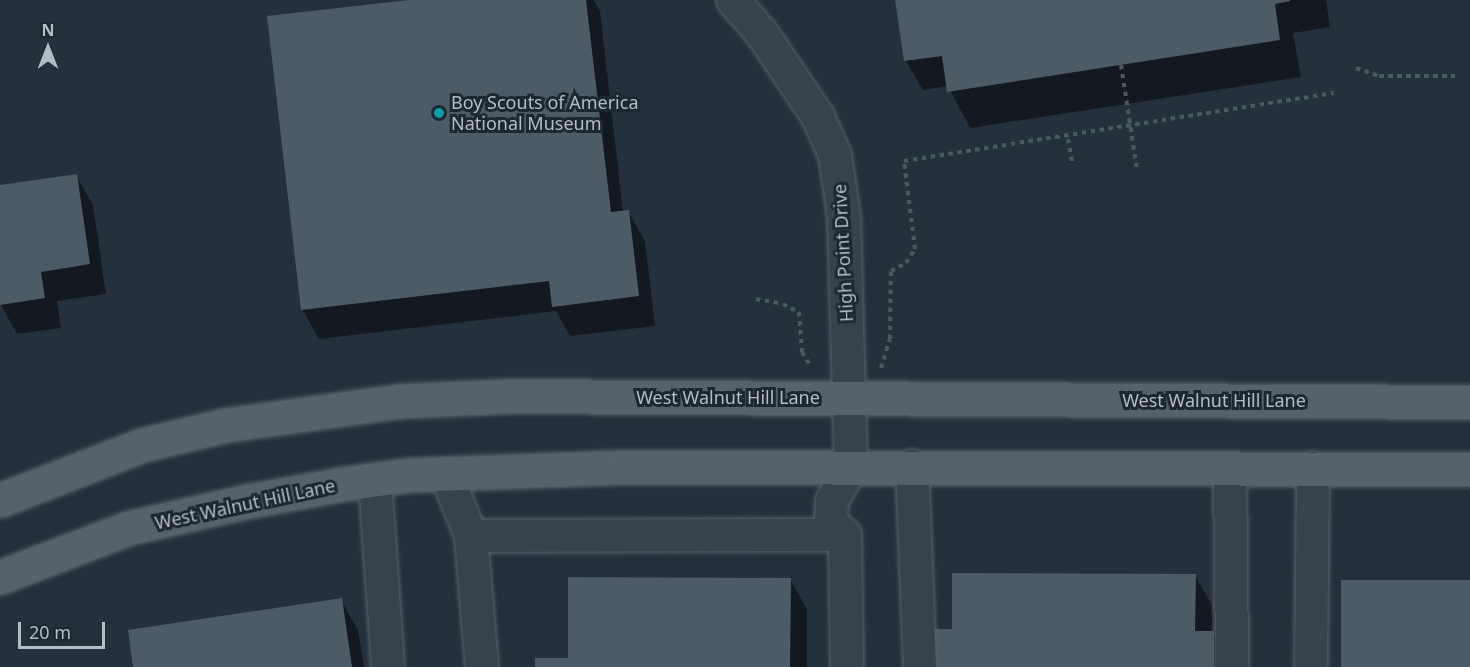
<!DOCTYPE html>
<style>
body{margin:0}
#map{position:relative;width:1470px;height:667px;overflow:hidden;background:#24303c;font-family:"Noto Sans",sans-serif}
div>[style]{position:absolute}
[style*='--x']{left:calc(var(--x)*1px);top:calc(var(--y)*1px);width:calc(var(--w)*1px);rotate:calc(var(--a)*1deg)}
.shadow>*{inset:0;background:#0007}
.building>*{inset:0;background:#4d5b67;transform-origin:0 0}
.path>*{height:4px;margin-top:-2px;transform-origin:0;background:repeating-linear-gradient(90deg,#465b5c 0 4.5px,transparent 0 9px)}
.roads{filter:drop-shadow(0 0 2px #56606a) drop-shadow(0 0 2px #56606a)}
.minor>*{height:32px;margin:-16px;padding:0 16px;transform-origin:16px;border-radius:16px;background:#38424c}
.major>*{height:33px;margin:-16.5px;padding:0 16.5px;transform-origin:16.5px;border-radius:16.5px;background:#56616c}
.dots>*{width:16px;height:16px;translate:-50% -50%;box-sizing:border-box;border:3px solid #1d2731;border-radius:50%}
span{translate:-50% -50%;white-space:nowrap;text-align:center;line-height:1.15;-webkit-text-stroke:6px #1d2731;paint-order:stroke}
.poi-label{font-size:18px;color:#b4bdc7}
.left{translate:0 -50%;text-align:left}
.street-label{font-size:18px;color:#b4bdc7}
.north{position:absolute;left:18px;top:18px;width:60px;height:60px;-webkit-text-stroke:4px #1d2731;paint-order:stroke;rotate:0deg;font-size:16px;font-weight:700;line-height:24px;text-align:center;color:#b4bdc7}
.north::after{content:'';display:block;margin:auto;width:21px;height:27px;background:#b4bdc7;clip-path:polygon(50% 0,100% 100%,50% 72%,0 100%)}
.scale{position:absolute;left:18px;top:622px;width:87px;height:27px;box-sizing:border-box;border:3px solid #b4bdc7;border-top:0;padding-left:8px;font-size:18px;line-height:21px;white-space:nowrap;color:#b4bdc7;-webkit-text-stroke:4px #1d2731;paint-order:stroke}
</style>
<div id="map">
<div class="shadow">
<div style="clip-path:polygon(422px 0,594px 0,600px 11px,623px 212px,628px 211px,645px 241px,655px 326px,570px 336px,556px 311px,319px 339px,302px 309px)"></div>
<div style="clip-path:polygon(896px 0,1326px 0,1330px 27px,1293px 33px,1301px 77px,970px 128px,948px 86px,923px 90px,906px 61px)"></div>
<div style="clip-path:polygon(76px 175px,93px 205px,106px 294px,57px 301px,61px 328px,17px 334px,0 303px,0 186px)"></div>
<div style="clip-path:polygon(1195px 576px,1212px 605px,1212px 632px,1231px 662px,1231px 667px,935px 667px,953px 631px)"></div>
<div style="clip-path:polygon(790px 579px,807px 609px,807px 667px,537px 667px,569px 659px)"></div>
<div style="clip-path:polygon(341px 600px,358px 630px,364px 667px,135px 667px)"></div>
</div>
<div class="building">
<div style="clip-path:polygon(409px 0,586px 0,611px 212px,629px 210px,639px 296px,552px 307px,549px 281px,301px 310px,267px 16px)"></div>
<div style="clip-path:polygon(895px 0,1290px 0,1290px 1px,1275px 4px,1280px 40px,947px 92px,942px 56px,904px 61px)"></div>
<div style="clip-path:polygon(77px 174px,90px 264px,41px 272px,45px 298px,0 305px,0 185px)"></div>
<div style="clip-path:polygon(952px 573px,1196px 574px,1195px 631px,1214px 631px,1214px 667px,933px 667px,934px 629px,952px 629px)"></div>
<div style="clip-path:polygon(568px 577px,791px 578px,790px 667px,535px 667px,535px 658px,568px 658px)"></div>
<div style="left:1341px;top:580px;width:129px;height:87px"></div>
<div style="clip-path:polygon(342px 598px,352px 667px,133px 667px,128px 630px)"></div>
</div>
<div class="path">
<div style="--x:1121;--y:65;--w:106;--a:81.3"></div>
<div style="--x:1356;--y:68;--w:24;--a:19"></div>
<div style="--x:1379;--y:76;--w:76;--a:0"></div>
<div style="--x:1068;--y:139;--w:23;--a:80"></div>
<div style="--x:756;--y:299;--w:27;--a:10"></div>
<div style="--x:783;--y:304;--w:18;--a:27"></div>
<div style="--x:799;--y:312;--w:40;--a:85.7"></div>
<div style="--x:802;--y:352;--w:17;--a:59"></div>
<div style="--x:881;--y:368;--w:30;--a:-73"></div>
<div style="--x:890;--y:339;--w:68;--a:-89.2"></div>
<div style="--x:891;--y:271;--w:17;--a:-28"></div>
<div style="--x:906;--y:263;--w:17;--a:-57"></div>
<div style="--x:915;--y:249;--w:89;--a:-97.1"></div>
<div style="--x:904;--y:161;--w:435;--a:-9"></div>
</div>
<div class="roads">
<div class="minor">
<div style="--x:733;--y:0;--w:46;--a:49.4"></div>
<div style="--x:763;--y:35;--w:99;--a:56.1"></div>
<div style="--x:818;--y:117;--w:42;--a:65.9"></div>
<div style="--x:835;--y:155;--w:63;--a:81.7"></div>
<div style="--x:844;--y:217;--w:250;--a:88.4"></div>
<div style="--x:851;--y:467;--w:39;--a:119"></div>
<div style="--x:832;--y:501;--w:21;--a:93"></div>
<div style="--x:831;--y:522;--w:19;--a:43"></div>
<div style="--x:845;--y:535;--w:132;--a:89.1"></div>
<div style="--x:912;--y:466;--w:201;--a:87.7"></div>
<div style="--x:1230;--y:468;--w:199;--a:89.4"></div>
<div style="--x:446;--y:474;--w:67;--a:68"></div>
<div style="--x:471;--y:536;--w:131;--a:85.2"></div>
<div style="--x:375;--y:480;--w:187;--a:86"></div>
<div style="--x:471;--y:536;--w:374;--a:-0.2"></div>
<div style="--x:1311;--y:667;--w:199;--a:-89.4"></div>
</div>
<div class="major">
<div style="--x:0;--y:500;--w:152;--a:-21.2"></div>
<div style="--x:142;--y:445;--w:86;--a:-13.4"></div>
<div style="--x:226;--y:425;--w:174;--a:-7.9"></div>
<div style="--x:398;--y:401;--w:112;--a:-2.6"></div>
<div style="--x:510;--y:396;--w:960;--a:0.36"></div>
<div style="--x:0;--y:577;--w:137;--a:-20.9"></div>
<div style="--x:128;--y:528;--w:118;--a:-12.7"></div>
<div style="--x:243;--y:502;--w:101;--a:-10.3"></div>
<div style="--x:342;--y:484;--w:67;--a:-7.8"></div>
<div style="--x:408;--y:475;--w:216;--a:-2.1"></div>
<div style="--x:624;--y:467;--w:846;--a:0.14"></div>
</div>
</div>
<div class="dots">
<div style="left:439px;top:113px;background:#0f9aa8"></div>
</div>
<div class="poi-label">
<span class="left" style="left:451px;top:113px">Boy Scouts of America<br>National Museum</span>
</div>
<div class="street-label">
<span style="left:843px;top:253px;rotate:-93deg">High Point Drive</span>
<span style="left:728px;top:397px">West Walnut Hill Lane</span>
<span style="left:1214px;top:400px">West Walnut Hill Lane</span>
<span style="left:245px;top:504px;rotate:-12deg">West Walnut Hill Lane</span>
</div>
<div class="north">N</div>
<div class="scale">20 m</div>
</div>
